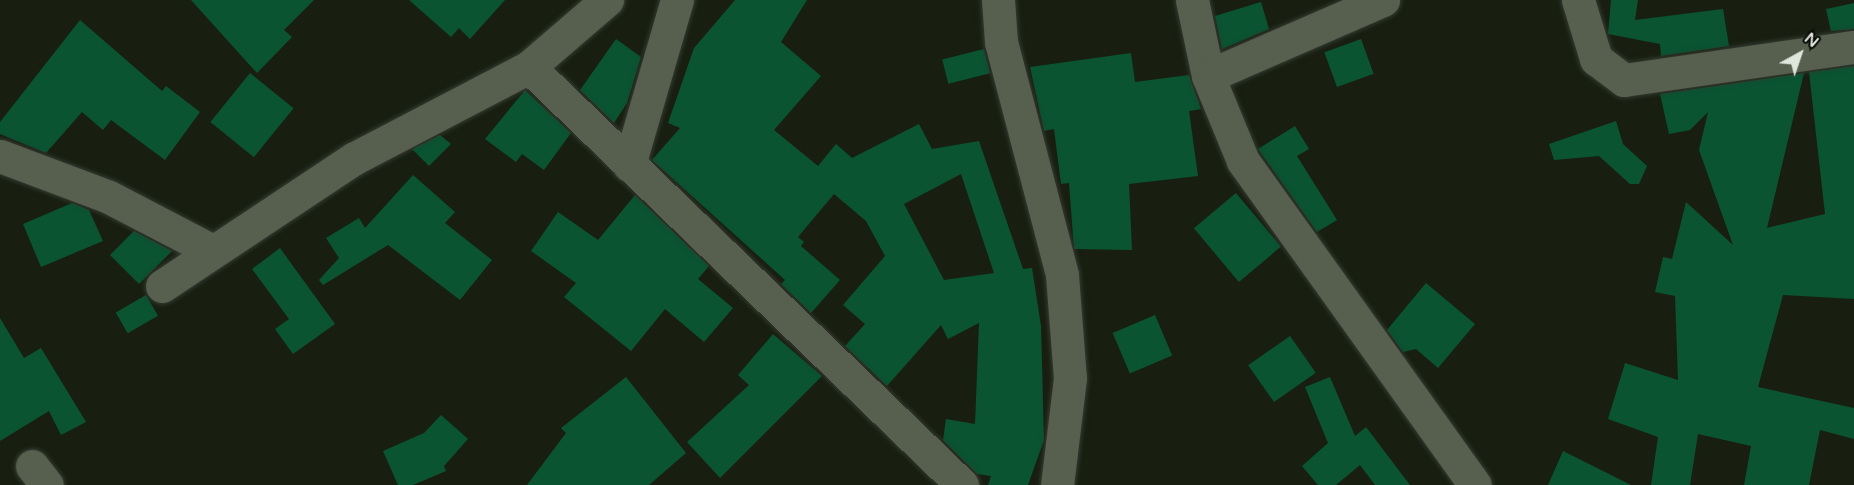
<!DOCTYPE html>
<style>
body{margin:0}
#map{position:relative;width:1854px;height:485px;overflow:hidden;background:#181f11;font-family:"Varela Round",sans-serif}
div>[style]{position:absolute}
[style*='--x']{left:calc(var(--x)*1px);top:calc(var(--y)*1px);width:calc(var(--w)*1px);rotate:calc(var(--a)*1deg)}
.building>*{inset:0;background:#0a5432;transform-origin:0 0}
.roads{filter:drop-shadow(0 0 2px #353a31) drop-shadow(0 0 2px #353a31)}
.minor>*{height:33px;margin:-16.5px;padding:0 16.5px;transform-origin:16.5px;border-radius:16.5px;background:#575f4f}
span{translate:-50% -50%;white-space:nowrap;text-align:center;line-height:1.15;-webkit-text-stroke:4.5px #060804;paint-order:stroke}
.north{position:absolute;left:1770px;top:24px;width:60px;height:60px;-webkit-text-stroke:4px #060804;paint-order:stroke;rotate:40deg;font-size:16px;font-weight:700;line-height:24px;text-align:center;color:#e1e6dd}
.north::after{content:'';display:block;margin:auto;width:21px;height:27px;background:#e1e6dd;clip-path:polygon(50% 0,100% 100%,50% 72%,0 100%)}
</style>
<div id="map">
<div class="building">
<div style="clip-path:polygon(191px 0,314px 0,284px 30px,292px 37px,257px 73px)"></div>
<div style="clip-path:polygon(409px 0,505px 0,470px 39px,459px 28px,451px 37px)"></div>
<div style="clip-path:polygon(evenodd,735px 0,807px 0,781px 42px,821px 76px,774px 130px,818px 166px,836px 144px,852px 158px,919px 124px,932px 149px,979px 141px,1023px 269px,1032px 268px,1041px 326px,1044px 440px,1028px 485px,988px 485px,991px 476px,977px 474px,943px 440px,946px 419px,975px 424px,979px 323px,948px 339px,941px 325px,887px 386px,845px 346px,865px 324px,843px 305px,885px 256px,866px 221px,834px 194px,798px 237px,804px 242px,801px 246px,840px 280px,811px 313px,781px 284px,785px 280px,652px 160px,680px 128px,668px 123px,694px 48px,735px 0,961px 174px,994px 273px,944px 280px,904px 204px,961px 174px)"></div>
<div style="clip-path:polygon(1611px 0,1638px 0,1635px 20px,1723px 9px,1729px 46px,1661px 56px,1660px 44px,1608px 34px)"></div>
<div style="clip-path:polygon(1261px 2px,1269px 29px,1222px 49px,1215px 16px)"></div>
<div style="clip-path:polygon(1854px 3px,1854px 29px,1831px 31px,1826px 9px)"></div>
<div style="clip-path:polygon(80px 20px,162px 91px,166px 86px,200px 112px,165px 160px,111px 120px,103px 130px,82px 112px,46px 153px,0 134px,0 122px)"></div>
<div style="clip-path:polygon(616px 39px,641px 57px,627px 103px,614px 123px,580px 90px)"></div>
<div style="left:1361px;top:39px;width:37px;height:39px;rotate:70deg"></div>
<div style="left:984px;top:49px;width:25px;height:43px;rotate:76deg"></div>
<div style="clip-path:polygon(1131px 53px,1135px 82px,1189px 75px,1201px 109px,1189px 111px,1198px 176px,1129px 184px,1132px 250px,1074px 249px,1069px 183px,1061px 184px,1054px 129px,1044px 131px,1030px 67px)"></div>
<div style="clip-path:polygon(1854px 66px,1854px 299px,1783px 295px,1758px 387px,1854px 408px,1854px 439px,1820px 430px,1809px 485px,1744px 485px,1751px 446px,1698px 434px,1690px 485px,1651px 485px,1658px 437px,1608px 419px,1625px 363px,1678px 380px,1675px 296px,1655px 292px,1663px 257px,1672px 259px,1686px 202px,1733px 245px,1699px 150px,1708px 112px,1690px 130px,1669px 134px,1660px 94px,1804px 73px,1767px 228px,1825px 214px,1809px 72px)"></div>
<div style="left:250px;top:73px;width:56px;height:63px;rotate:39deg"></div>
<div style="clip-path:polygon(525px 90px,571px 133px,544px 170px,522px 154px,516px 162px,485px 139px)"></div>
<div style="clip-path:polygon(1616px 121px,1623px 144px,1647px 166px,1639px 184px,1630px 184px,1599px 156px,1554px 160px,1549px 144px)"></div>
<div style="clip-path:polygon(1295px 126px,1309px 149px,1297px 156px,1337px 220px,1317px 232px,1258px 149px)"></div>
<div style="clip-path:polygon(440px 135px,451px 144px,429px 166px,412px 149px)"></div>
<div style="clip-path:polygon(413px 175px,455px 212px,445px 223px,492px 260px,460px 300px,388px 245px,323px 285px,319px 280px,339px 258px,326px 238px,359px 218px,365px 228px)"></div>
<div style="left:1236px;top:193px;width:70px;height:55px;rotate:50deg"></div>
<div style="clip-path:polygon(635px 195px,709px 266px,698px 279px,733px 308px,704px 342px,665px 309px,631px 351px,564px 297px,576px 283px,531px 251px,558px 212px,598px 240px)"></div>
<div style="clip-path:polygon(72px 203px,89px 210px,103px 241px,41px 267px,23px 224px)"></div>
<div style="clip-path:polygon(134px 231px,172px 251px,139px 284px,110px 255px)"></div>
<div style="clip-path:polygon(280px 248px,335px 324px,293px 354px,275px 329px,289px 319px,252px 269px)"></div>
<div style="clip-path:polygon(1426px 283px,1475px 324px,1438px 368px,1416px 349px,1403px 352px,1387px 330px)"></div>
<div style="left:146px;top:295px;width:24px;height:35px;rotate:60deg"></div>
<div style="left:1155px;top:315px;width:44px;height:46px;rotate:67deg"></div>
<div style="clip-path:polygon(0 318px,24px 358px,41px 348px,86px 422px,61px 435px,49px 411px,0 441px)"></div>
<div style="clip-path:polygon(773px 334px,822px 376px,720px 478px,687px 442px,749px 385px,738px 375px)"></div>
<div style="left:1290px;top:336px;width:45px;height:51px;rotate:55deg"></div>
<div style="clip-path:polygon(626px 377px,686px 453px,649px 485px,527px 485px,566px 433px,561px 428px)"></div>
<div style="clip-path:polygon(1330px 377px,1355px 436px,1366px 427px,1410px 485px,1375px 485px,1360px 465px,1336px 485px,1318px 485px,1302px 466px,1328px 443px,1305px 387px)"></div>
<div style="clip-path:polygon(441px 415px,468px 439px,444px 466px,446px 471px,413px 485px,398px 485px,383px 451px,424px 433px)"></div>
<div style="clip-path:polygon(1563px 451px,1631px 485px,1548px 485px)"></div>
</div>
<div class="roads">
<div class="minor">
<div style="--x:998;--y:0;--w:42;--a:85.9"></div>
<div style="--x:1001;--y:42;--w:241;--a:75.3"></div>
<div style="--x:1062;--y:275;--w:103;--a:85.6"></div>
<div style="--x:1070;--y:378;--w:108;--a:96.9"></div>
<div style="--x:1192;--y:0;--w:78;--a:78.1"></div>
<div style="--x:1208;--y:76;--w:92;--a:67.6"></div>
<div style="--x:1243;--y:161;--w:398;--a:54.4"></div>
<div style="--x:1578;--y:0;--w:62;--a:73"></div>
<div style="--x:1596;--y:59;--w:35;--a:37"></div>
<div style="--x:1624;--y:80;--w:232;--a:-8.2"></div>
<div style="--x:529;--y:67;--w:602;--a:43.99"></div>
<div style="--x:1208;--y:76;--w:191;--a:-23.5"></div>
<div style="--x:0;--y:156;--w:116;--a:20.6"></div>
<div style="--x:109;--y:197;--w:115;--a:27.5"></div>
<div style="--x:629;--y:165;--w:172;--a:-73.8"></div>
<div style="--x:162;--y:286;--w:232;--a:-33.6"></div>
<div style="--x:355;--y:158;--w:196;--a:-27.6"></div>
<div style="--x:529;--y:67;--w:103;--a:-40.7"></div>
<div style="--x:32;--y:466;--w:24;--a:52"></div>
</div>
</div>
<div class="north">N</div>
</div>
